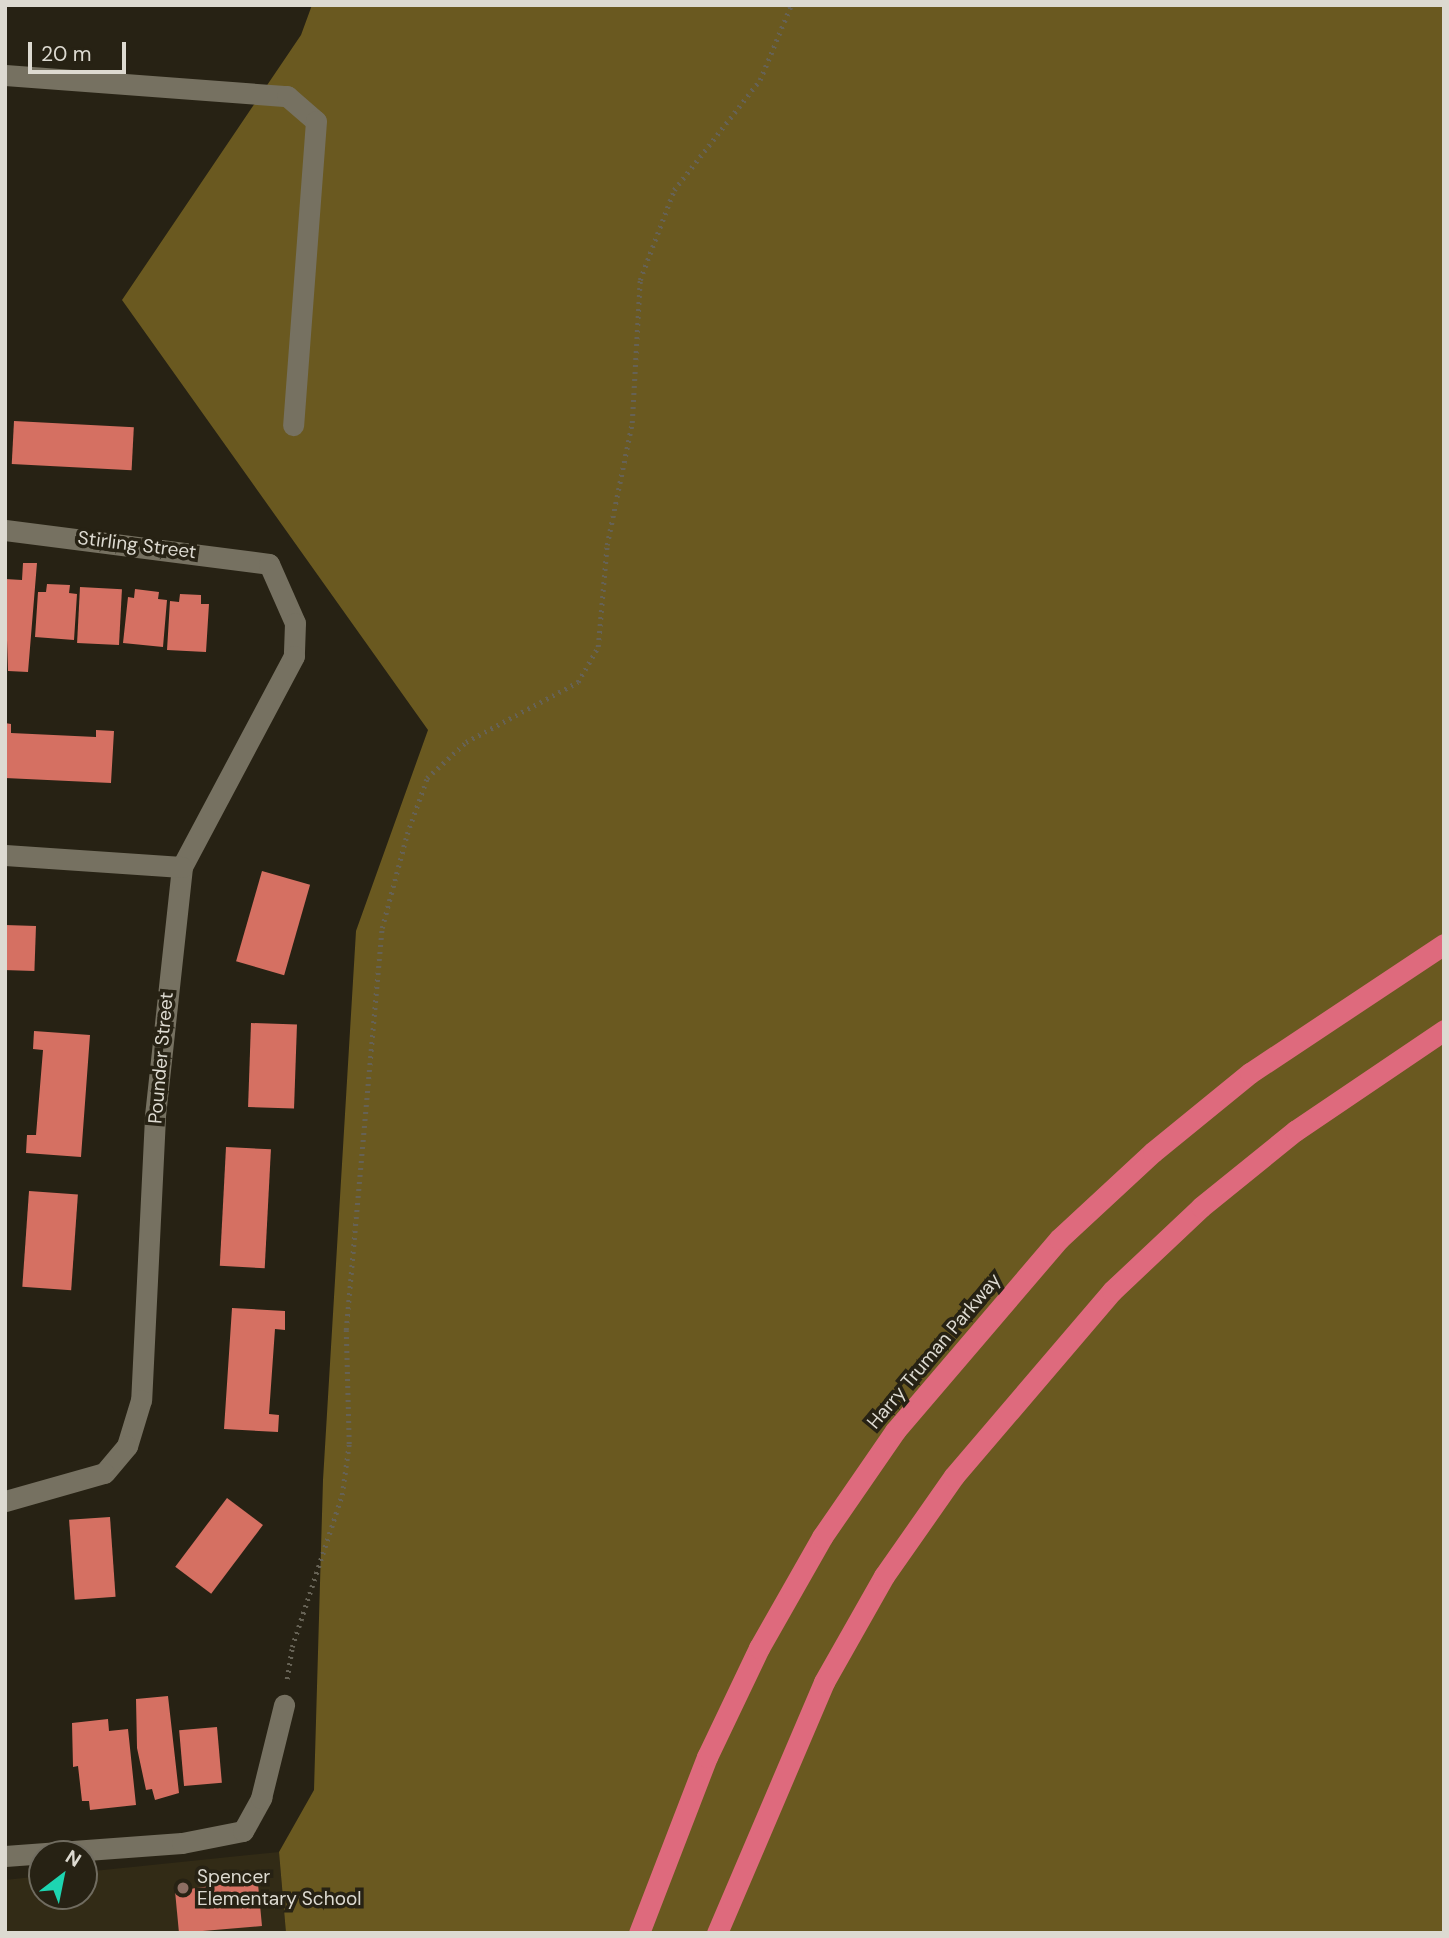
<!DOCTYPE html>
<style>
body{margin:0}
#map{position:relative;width:1449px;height:1938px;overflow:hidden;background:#272214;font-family:"DM Sans",sans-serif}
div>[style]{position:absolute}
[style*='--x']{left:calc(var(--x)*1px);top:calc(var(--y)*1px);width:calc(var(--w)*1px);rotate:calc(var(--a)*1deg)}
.built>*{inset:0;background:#322b16}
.forest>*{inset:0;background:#6a5920}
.building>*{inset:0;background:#d57062;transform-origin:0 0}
.path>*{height:4.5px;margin-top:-2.25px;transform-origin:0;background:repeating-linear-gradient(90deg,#666255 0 2px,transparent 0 7px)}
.street>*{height:21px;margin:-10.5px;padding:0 10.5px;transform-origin:10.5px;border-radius:10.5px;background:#767161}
.highway>*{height:21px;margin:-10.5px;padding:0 10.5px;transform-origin:10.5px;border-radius:10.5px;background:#de6a7d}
.dots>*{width:19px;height:19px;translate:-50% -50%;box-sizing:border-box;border:4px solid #272214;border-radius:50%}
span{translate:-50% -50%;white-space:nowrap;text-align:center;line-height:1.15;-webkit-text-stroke:7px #272214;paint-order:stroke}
.street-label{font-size:19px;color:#dddad1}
.poi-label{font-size:19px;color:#dddad1}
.left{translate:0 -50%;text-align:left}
.frame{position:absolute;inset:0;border:7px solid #dddad1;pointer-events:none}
.north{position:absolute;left:28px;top:1840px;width:70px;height:70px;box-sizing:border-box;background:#272214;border:2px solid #706c60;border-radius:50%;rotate:32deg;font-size:19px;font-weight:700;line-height:28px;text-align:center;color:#dddad1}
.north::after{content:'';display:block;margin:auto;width:24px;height:32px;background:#1dd5b1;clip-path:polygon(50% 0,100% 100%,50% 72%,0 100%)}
.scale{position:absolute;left:28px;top:42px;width:98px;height:32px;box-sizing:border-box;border:4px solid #dddad1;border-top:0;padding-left:9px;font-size:21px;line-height:24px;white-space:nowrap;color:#dddad1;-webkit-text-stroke:5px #272214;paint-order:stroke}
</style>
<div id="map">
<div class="built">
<div style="clip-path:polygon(279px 1852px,286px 1933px,5px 1933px,5px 1880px,42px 1876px,42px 1896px,84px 1896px,84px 1872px)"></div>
</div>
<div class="forest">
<div style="clip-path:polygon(312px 5px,1444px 5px,1444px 1933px,286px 1933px,279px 1852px,314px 1790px,323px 1480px,356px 931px,428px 730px,122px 300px,301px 35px)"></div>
</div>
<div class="building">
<div style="left:14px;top:421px;width:120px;height:43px;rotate:3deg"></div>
<div style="clip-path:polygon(23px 563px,37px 563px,28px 672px,8px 671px,5px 579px,22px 580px)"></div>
<div style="clip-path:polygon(47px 584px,70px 585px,69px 593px,77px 594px,74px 640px,35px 637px,38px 592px,46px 592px)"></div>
<div style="left:80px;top:587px;width:42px;height:56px;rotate:3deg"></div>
<div style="clip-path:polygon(135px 589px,159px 592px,158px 599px,167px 600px,163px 647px,123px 643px,128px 597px,134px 598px)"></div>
<div style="clip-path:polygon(180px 594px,201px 595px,201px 604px,209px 604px,206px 652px,167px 650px,170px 601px,179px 602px)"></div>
<div style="clip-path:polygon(5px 723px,11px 724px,11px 733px,96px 737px,96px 730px,114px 731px,111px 783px,5px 778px)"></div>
<div style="left:262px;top:871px;width:50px;height:94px;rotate:16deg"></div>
<div style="left:5px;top:925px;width:31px;height:45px;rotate:2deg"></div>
<div style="left:251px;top:1023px;width:46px;height:84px;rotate:2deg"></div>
<div style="clip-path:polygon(34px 1031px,90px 1035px,81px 1157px,26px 1153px,27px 1135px,36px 1135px,43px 1050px,33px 1049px)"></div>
<div style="left:226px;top:1147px;width:45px;height:119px;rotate:3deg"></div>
<div style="left:29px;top:1191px;width:49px;height:96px;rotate:4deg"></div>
<div style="clip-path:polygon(232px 1308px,285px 1311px,285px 1330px,275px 1329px,269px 1414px,279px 1415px,278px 1432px,224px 1429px)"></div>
<div style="left:227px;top:1498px;width:45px;height:86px;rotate:37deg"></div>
<div style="left:110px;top:1517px;width:80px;height:41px;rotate:86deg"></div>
<div style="clip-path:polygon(168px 1696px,179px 1793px,155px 1800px,152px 1789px,146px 1790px,137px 1748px,136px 1699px)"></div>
<div style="clip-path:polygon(108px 1719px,109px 1731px,128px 1729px,136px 1805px,90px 1810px,89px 1801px,82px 1801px,78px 1766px,73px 1767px,72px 1723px)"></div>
<div style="left:217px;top:1727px;width:56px;height:38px;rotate:85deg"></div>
<div style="clip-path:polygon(239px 1882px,258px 1884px,262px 1926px,179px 1933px,175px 1891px)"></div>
</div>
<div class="path">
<div style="--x:287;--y:1679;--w:32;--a:-81"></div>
<div style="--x:292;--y:1647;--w:160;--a:-71.8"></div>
<div style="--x:342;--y:1495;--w:51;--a:-82.2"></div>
<div style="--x:349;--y:1444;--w:114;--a:-91.5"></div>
<div style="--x:346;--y:1330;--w:404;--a:-84.9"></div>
<div style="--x:382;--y:928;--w:97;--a:-75.1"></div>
<div style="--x:407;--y:834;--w:59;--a:-70.3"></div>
<div style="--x:427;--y:778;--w:53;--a:-42.7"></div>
<div style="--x:466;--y:742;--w:127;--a:-28.2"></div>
<div style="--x:578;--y:682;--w:40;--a:-60.3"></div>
<div style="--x:598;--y:647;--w:102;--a:-85"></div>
<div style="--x:607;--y:545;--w:125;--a:-78.4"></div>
<div style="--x:632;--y:423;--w:143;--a:-86.8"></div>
<div style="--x:640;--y:280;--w:96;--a:-69.3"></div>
<div style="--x:674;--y:190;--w:140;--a:-52"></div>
<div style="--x:760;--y:80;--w:81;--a:-67.5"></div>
</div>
<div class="street">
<div style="--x:5;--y:75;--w:283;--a:4.3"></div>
<div style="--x:287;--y:96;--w:38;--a:41"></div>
<div style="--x:316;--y:121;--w:305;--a:94.3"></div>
<div style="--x:5;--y:530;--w:266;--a:7.3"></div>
<div style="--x:269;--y:564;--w:64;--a:66.2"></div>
<div style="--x:295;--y:623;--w:33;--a:92"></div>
<div style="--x:294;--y:656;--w:239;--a:118"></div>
<div style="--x:182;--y:867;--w:251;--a:96.2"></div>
<div style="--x:155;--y:1117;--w:283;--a:92.8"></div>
<div style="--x:141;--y:1400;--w:48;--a:106.9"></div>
<div style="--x:127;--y:1446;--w:35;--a:130"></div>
<div style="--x:104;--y:1473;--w:103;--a:164.2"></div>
<div style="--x:5;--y:855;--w:177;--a:3.9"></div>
<div style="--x:5;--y:1856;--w:177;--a:-4.2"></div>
<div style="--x:182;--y:1843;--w:62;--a:-11.1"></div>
<div style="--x:243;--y:1831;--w:38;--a:-61"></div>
<div style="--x:261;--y:1798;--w:96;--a:-76.1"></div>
</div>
<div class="highway">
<div style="--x:639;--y:1933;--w:189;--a:-68.9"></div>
<div style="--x:707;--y:1757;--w:121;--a:-64.5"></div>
<div style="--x:759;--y:1648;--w:128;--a:-60.4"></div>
<div style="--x:822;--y:1537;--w:129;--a:-55.4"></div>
<div style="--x:895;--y:1431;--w:253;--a:-49.5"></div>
<div style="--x:1059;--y:1239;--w:128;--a:-42.8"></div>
<div style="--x:1153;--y:1152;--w:125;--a:-39.2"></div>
<div style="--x:1250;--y:1073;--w:233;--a:-33.6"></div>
<div style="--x:717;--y:1933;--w:273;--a:-66.9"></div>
<div style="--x:824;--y:1682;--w:122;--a:-60.5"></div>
<div style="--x:884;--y:1576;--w:122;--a:-55"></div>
<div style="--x:954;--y:1476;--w:243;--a:-49.5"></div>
<div style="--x:1112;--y:1291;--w:122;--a:-43.3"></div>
<div style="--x:1201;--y:1207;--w:121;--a:-39"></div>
<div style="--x:1295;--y:1131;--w:180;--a:-34.1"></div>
</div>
<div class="dots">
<div style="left:183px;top:1888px;background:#8d6e63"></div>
</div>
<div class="street-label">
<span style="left:137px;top:545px;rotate:7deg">Stirling Street</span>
<span style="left:161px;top:1058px;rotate:-85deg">Pounder Street</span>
<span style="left:934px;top:1351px;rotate:-50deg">Harry Truman Parkway</span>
</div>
<div class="poi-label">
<span class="left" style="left:197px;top:1888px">Spencer<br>Elementary School</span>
</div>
<div class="frame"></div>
<div class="north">N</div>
<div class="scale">20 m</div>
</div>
